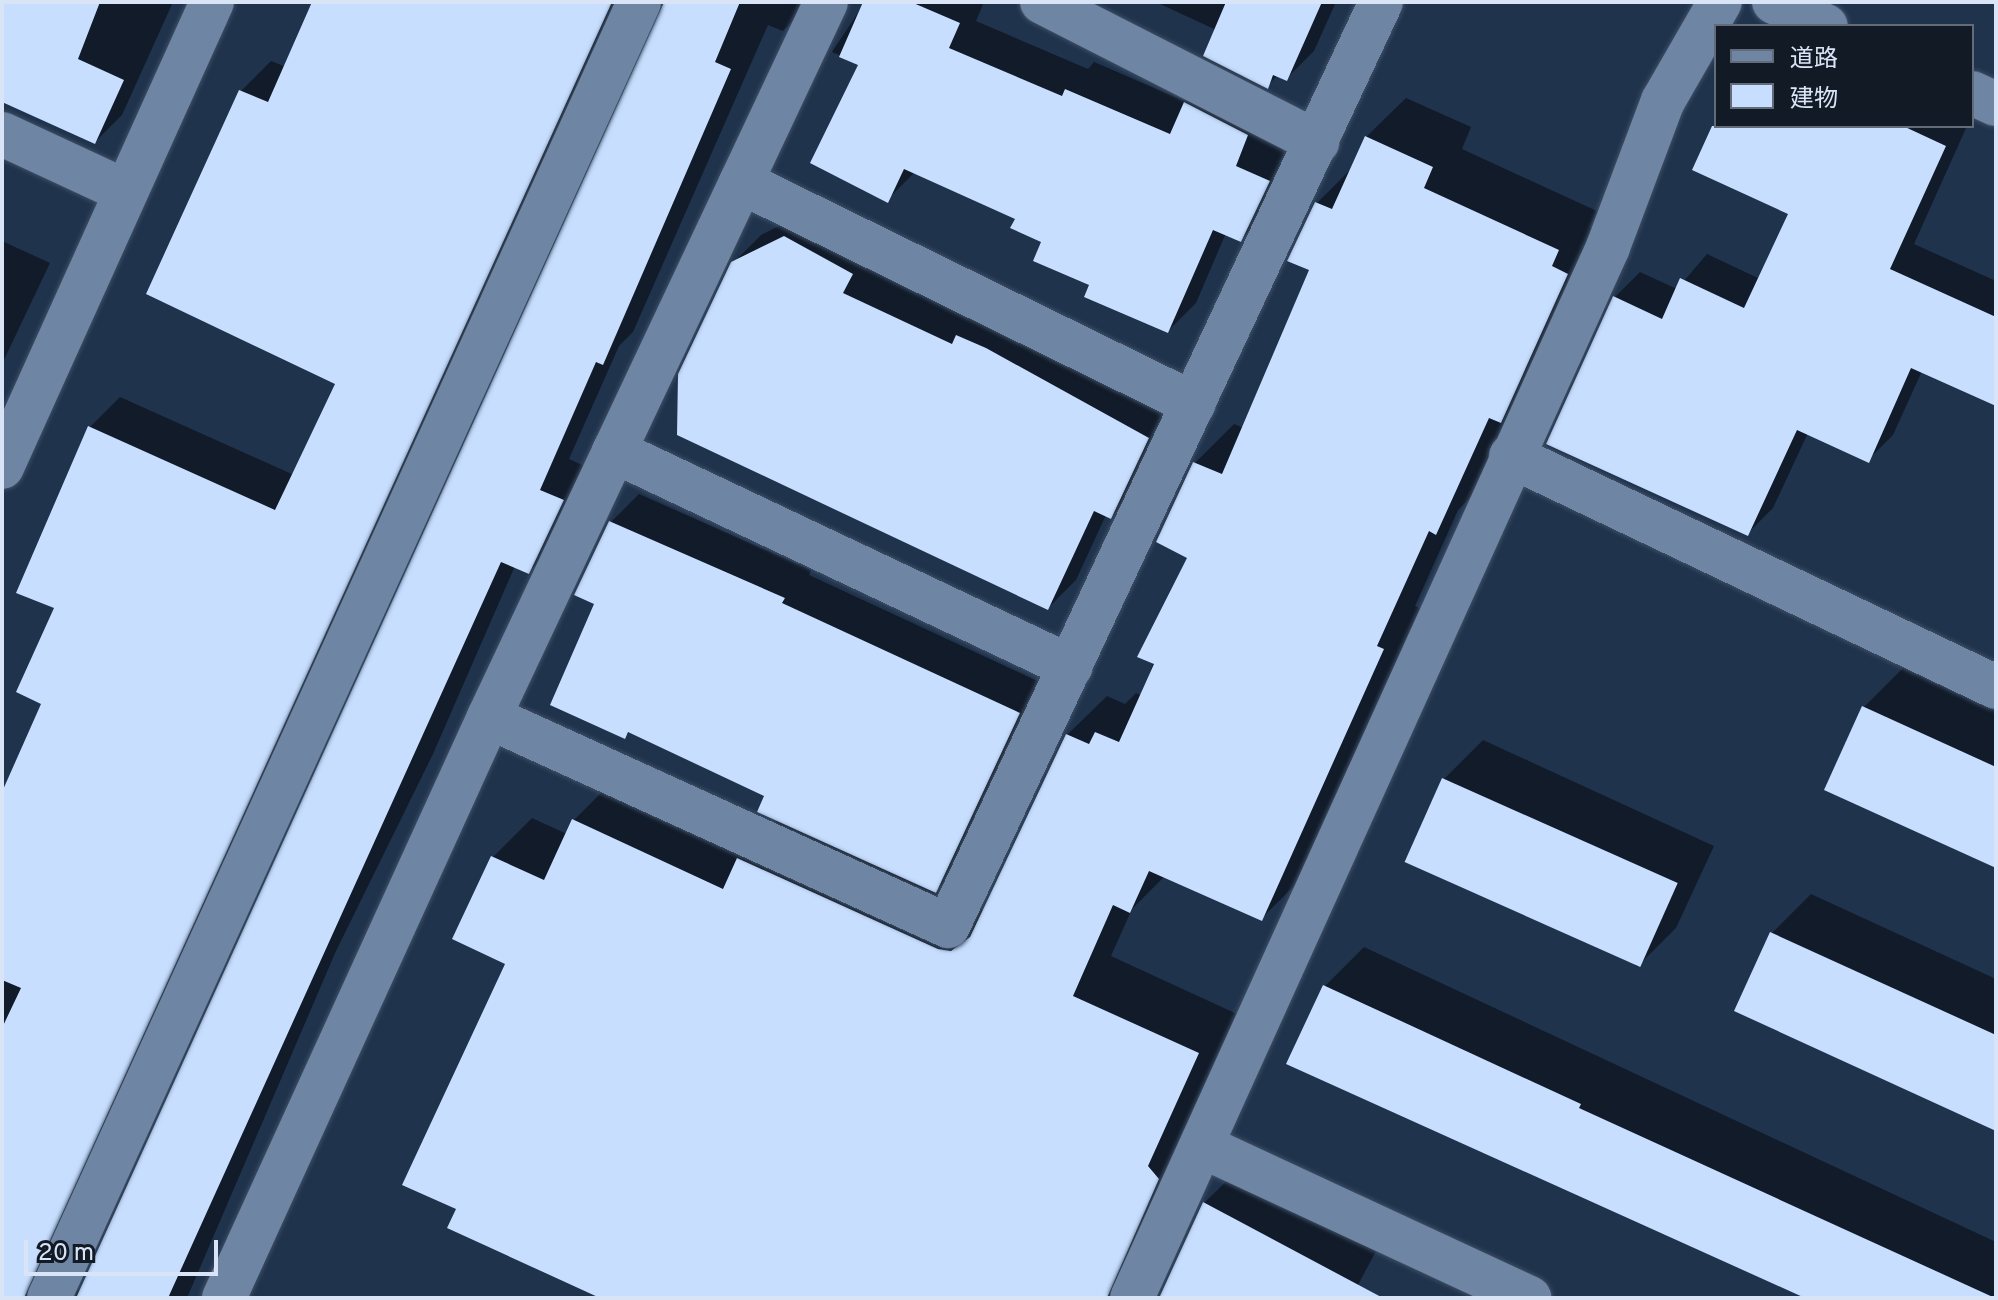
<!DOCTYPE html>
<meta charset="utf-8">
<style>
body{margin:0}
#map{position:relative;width:1998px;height:1300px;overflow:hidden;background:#20334d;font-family:Overpass,"Noto Sans JP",sans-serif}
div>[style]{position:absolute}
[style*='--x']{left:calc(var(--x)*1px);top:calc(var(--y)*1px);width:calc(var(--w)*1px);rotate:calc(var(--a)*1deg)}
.shadow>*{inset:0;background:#0007}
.building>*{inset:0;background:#c7deff;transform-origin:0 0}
.roads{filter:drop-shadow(0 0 2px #3e4f65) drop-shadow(0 0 2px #3e4f65)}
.minor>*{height:44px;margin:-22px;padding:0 22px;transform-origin:22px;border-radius:22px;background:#6f85a4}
.tertiary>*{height:44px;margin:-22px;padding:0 22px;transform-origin:22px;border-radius:22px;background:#6f85a4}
span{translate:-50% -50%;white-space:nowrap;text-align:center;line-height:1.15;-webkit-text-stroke:8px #121a26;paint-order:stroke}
.frame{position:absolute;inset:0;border:4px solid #d9e5f6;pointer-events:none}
.legend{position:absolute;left:1714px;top:24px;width:260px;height:104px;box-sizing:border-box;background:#121a26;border:2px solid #626b79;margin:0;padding:10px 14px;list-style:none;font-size:24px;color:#d9e5f6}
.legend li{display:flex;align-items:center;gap:16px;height:40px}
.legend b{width:40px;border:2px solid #626b79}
.scale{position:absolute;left:24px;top:1240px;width:194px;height:36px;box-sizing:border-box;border:4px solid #d9e5f6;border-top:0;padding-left:10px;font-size:24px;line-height:28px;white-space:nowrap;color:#d9e5f6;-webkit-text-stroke:6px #121a26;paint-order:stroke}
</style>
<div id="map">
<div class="shadow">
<div style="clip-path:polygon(2px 2px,173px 2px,122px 115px,95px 142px,2px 100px)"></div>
<div style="clip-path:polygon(307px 2px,631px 2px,70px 1291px,82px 1290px,664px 13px,663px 2px,812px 2px,783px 31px,768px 25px,633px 332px,619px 346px,569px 459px,593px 470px,559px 542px,528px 572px,515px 566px,433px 754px,336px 951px,187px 1298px,2px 1298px,2px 796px,43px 703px,90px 427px,120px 397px,294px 475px,338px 383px,241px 91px,271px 61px,286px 67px,313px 5px)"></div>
<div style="clip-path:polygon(865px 2px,984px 2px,976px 21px,1088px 69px,1094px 62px,1187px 102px,1213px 76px,1296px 153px,1268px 211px,1241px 239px,1226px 233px,1196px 303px,1168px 331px,1092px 284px,1017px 218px,915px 172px,887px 200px,861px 64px,832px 52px)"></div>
<div style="clip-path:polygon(1156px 2px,1336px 2px,1314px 51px,1286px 79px,1278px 75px,1267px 86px,1216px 30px)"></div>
<div style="clip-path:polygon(1406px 98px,1471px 127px,1462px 149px,1597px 211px,1590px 227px,1606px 234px,1475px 493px,1458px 510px,1415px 606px,1422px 609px,1301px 879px,1261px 919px,1165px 876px,1132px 909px,1111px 956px,1237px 1014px,1115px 1298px,605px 1298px,458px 1208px,507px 963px,493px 857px,532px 818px,567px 834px,574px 820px,613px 781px,753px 845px,778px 819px,767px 795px,630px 731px,625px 736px,597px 603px,577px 594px,611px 522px,639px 494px,811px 570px,809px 575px,1046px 685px,963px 863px,935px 891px,983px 910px,1067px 735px,1107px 696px,1125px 704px,1136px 693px,1142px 696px,1189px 557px,1195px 463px,1234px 424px,1244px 428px,1312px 269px,1290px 260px,1317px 203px,1354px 166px,1366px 137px)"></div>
<div style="clip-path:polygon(1716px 121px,1716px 126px,1967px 126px,1914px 244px,1996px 281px,1996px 404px,1922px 371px,1893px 435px,1868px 460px,1808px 433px,1773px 508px,1748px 533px,1549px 443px,1615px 297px,1640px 272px,1677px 289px,1707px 254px,1760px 279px,1791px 213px,1694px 169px)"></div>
<div style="clip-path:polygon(813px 209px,1175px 410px,1138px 489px,1111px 517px,1106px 515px,1076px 580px,1048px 608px,733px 263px,761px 235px)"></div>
<div style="clip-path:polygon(2px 241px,50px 263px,2px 364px)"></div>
<div style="clip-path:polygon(1903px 668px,1996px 711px,1996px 866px,1864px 707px)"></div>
<div style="clip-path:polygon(1483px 740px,1714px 846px,1676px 928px,1637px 967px,1444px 779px)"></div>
<div style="clip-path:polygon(1811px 894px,1996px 979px,1996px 1129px,1736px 1010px,1772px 933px)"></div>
<div style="clip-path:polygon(1364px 947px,1996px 1242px,1996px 1298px,1808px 1298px,1289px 1063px,1325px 986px)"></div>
<div style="clip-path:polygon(1244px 1164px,1383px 1238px,1351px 1298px,1168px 1298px,1204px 1203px)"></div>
</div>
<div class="building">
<div style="clip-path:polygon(2px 2px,100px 2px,78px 59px,124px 80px,95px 144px,2px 102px)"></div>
<div style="clip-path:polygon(312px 2px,612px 2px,24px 1298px,2px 1298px,2px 1028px,21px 988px,2px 980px,2px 792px,41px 704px,16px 692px,54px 608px,16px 593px,88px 426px,275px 510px,335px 384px,146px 294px,239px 90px,268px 102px)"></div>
<div style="clip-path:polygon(664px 2px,740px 2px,715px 62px,731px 69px,603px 365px,596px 362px,540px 490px,564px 500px,529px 574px,501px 562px,168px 1298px,76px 1298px)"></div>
<div style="clip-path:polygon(863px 2px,911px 2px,960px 23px,949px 48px,1062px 96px,1065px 89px,1170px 134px,1184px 102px,1248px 135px,1236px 166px,1270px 181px,1241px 242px,1213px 230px,1168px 333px,1084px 297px,1089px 285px,1033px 261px,1041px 242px,1010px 228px,1015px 219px,904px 169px,888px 203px,810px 163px,858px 65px,839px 57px)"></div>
<div style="clip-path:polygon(1226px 2px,1322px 2px,1287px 81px,1273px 75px,1268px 89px,1203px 56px)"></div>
<div style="clip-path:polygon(1712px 126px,1903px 126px,1946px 146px,1890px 269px,1996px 317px,1996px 406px,1911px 368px,1869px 463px,1797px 430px,1748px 536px,1546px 444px,1613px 296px,1662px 319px,1680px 278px,1744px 308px,1788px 214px,1692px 170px)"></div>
<div style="clip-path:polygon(1365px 136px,1433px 167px,1424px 188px,1559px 250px,1552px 266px,1568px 274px,1501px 423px,1489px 418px,1436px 535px,1429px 531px,1377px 646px,1384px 649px,1262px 921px,1149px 871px,1130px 913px,1113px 905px,1073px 996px,1199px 1053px,1148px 1166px,1159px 1179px,1107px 1298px,600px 1298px,447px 1228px,456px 1209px,402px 1185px,505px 964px,452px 939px,491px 856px,544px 880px,572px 819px,723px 889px,737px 858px,938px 949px,951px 951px,970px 937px,1066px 734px,1089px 744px,1095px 732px,1119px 742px,1154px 664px,1137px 657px,1187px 558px,1156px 542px,1193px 462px,1222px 474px,1309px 270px,1287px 261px,1315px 202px,1332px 209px)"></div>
<div style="clip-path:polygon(784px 236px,853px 274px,843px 293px,952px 344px,956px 335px,986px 348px,1149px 438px,1111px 519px,1094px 511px,1048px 610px,677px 435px,678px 374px,731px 262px)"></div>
<div style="clip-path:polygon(609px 521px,785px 598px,782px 603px,1020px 713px,936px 893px,757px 812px,764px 796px,628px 732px,625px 739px,550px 705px,594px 604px,574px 595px)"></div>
<div style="clip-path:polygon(1862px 706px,1996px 767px,1996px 868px,1824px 790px)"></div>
<div style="left:1442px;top:778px;width:258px;height:92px;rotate:24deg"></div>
<div style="clip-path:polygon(1770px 932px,1996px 1035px,1996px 1131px,1734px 1011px)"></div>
<div style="clip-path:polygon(1323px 985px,1581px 1104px,1579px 1108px,1995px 1298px,1805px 1298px,1286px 1064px)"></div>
<div style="clip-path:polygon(1203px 1202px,1383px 1298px,1159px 1298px)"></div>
</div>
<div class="roads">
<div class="minor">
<div style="--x:1042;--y:2;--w:309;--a:27"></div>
<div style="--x:1774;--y:2;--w:57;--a:24.8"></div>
<div style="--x:1972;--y:93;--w:26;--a:25"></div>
<div style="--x:2;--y:134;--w:136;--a:24.9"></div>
<div style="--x:741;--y:182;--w:504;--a:26.11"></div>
<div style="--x:614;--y:451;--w:505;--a:25.3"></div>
<div style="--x:1511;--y:456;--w:537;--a:25.47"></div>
<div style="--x:489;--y:717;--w:504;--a:24.48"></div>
<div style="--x:948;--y:926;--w:1020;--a:-64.89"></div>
<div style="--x:1202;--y:1146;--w:361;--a:24.9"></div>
<div style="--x:49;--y:1298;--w:1424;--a:-65.52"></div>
<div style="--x:224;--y:1298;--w:639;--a:-65.48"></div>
<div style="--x:489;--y:717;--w:790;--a:-64.76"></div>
<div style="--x:1132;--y:1298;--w:1154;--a:-65.63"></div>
<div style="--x:1608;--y:247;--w:156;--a:-69.4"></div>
<div style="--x:1663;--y:101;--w:114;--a:-60.1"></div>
</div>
<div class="tertiary">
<div style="--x:2;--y:467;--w:510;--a:-65.7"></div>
</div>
</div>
<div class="frame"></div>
<ul class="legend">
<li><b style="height:10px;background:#6f85a4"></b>道路</li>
<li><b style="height:22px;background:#c7deff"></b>建物</li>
</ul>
<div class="scale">20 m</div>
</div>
